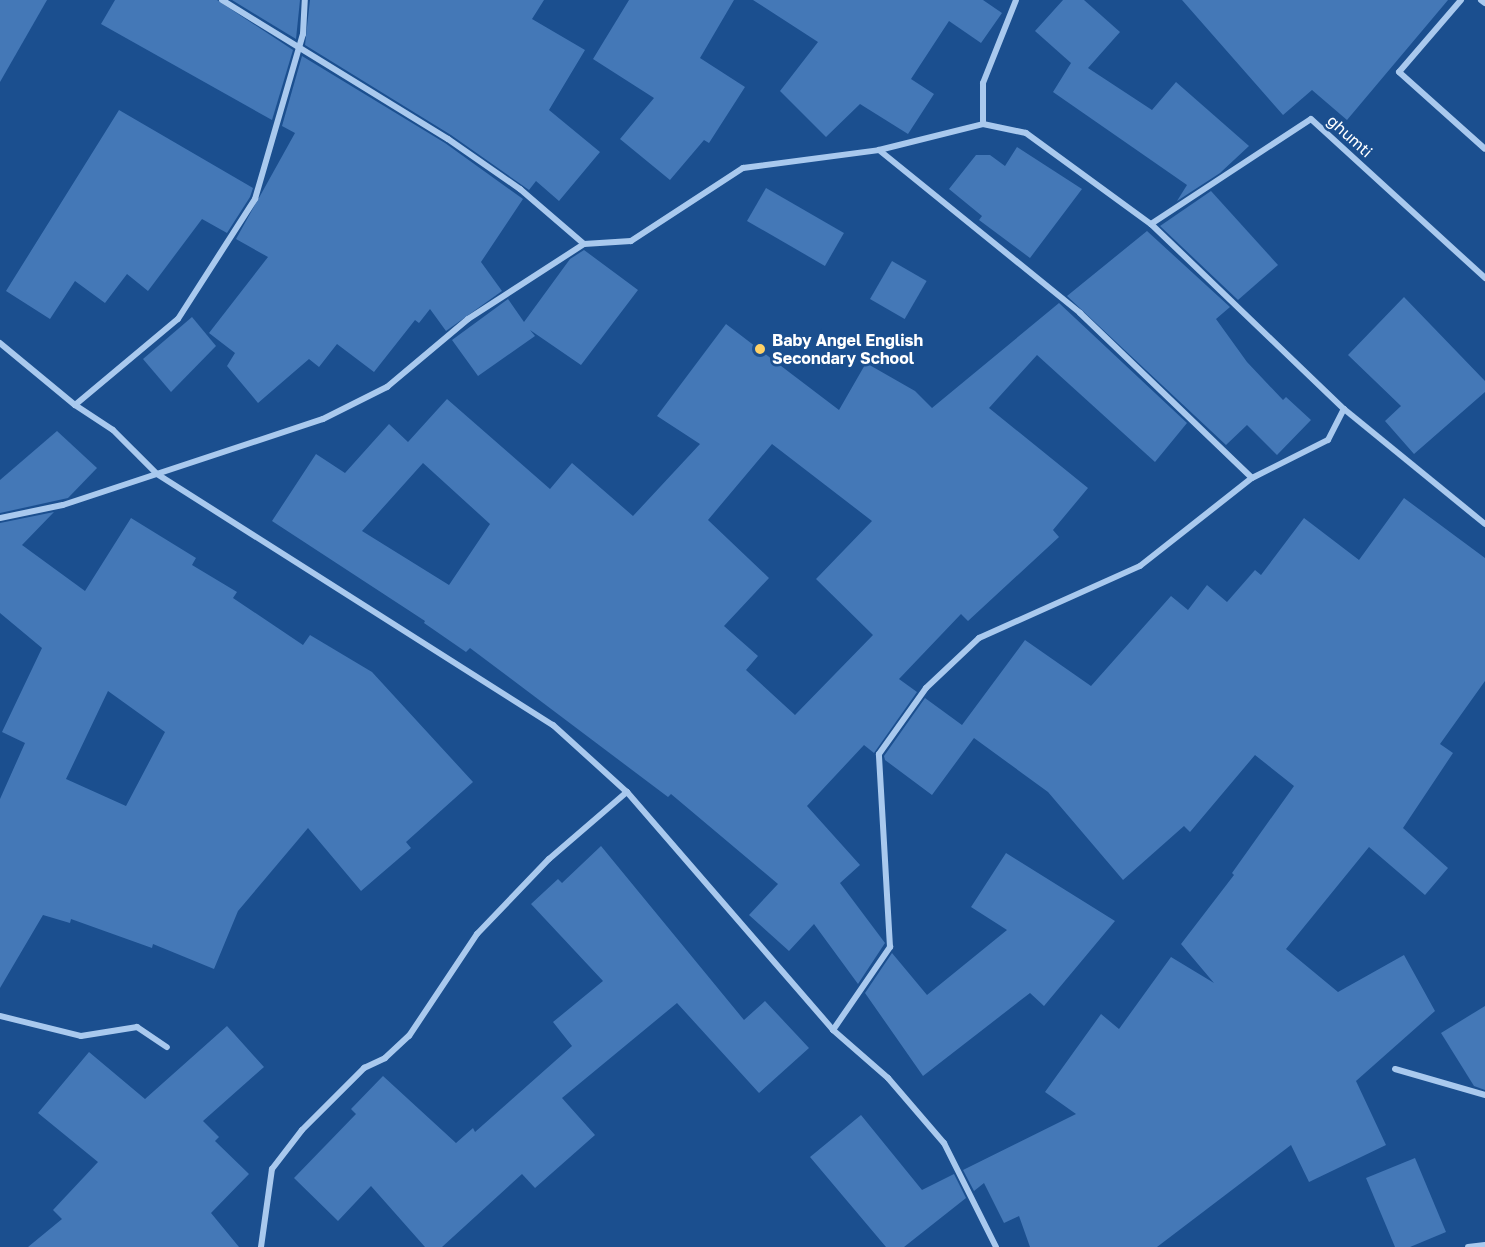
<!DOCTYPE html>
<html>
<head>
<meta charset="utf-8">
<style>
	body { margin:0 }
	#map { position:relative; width:1485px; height:1247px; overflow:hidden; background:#1b4f8f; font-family:"Golos Text",sans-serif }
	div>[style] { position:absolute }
	.building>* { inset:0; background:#4478b7; transform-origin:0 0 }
	.street>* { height:6px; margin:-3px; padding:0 3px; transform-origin:3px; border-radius:3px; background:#a9c9ee }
	.dots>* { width:16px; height:16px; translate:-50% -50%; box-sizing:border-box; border:3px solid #1b4f8f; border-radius:50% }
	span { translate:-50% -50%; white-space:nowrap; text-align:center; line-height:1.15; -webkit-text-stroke:5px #1b4f8f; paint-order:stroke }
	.street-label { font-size:16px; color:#fff }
	.poi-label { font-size:16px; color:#fff; font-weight:700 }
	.left { translate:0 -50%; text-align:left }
</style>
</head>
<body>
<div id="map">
	<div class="building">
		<div style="clip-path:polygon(0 0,47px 0,0 82px)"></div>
		<div style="clip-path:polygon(115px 0,217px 0,293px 50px,272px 120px,101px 24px)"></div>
		<div style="clip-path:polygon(232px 0,300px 0,296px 39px)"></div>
		<div style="clip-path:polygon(310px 0,544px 0,532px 19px,585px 50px,549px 110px,600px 152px,559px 201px,536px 181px,529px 190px,451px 135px,305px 45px)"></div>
		<div style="clip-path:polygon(629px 0,734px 0,700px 58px,745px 87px,709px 143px,704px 140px,670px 180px,620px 139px,654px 98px,593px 59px)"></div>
		<div style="clip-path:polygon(753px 0,983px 0,1002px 13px,981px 43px,949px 21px,911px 79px,934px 94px,908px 134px,860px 104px,826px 137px,780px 91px,818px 42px)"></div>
		<div style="clip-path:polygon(1063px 0,1084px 0,1120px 32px,1088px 68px,1152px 110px,1176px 82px,1249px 146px,1220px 173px,1177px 201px,1187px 185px,1053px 92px,1071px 63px,1035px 31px)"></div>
		<div style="clip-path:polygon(1182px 0,1448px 0,1347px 120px,1312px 90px,1283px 115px)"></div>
		<div style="clip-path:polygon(302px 56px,445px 143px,523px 199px,481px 262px,502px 291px,446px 331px,430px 309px,419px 323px,415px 320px,374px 372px,337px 344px,319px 367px,309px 359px,258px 403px,227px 366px,235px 353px,209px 333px,268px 257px,236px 239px,295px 133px,282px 126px)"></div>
		<div style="clip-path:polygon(119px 110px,253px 188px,250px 197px,227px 233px,202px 219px,148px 291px,127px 274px,105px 303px,75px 281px,50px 319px,6px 291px)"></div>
		<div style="clip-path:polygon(1017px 147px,1082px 189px,1030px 258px,979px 220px,982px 216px,949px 189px,976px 155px,990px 155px,1005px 166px)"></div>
		<div style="left:766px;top:188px;width:90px;height:38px;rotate:30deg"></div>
		<div style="clip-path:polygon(1211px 191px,1278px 265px,1238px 300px,1160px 226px)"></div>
		<div style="clip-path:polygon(1147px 231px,1230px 307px,1216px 319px,1247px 362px,1283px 400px,1286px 397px,1311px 420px,1277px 455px,1247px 425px,1226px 445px,1067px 296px)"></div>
		<div style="clip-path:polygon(584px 250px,638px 290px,581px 365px,530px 330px,535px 336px,478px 376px,452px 340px,508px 299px,524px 322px,570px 259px)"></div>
		<div style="left:892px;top:261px;width:40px;height:44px;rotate:30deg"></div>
		<div style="clip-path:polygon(1404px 297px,1485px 381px,1485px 392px,1414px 454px,1385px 421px,1401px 406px,1348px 355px)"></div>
		<div style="clip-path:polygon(evenodd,1059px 303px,1187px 423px,1155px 462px,1037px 355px,989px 408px,1088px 488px,1053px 530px,1059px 537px,968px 621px,961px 614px,899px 679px,917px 692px,874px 753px,864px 745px,807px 806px,860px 865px,840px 883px,885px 943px,858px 984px,814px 924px,789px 951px,749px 915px,778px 884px,671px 794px,668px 797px,470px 648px,466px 652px,424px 623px,425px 621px,272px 521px,316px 454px,345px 473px,389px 424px,408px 442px,447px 399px,550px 489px,572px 463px,633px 516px,700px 444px,657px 416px,726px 324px,839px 410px,866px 363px,915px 391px,932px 408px,1059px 303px,772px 444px,872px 521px,816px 579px,873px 635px,795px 715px,746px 670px,758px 656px,724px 626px,769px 578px,708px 520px,772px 444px,1059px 303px,423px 463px,490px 524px,449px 585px,362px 531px,423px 463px)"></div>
		<div style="clip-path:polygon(192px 317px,216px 346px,171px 392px,143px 359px)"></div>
		<div style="clip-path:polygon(57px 431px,97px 468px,68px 498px,0 513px,0 480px)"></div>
		<div style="clip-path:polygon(1404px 498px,1485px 558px,1485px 681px,1440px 744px,1453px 753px,1403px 828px,1448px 868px,1425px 895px,1369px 847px,1286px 949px,1338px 992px,1404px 955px,1435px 1011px,1356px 1081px,1386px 1145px,1309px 1182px,1291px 1145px,1157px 1247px,1030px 1247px,1019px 1216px,1004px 1223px,984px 1183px,974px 1191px,963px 1170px,1076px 1114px,1045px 1092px,1101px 1014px,1119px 1029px,1171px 957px,1214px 983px,1181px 944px,1234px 875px,1232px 873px,1294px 786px,1255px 755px,1190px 832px,1184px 826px,1123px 880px,1048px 792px,974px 738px,932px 795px,885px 760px,884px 756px,925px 698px,962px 725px,1025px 640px,1091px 686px,1171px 596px,1188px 610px,1207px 585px,1227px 602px,1255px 570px,1261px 575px,1304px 518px,1359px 560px)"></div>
		<div style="clip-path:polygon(evenodd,54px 512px,22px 545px,85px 591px,131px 518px,196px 558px,192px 565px,237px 592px,233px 598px,303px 645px,310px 635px,372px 672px,473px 782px,406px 842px,411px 848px,361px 891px,308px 828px,238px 911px,214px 969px,153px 944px,152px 948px,71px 919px,70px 923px,43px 915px,0 988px,0 799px,25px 743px,2px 732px,42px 648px,0 613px,0 523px,54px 512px,108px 691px,165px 732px,126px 806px,66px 779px,108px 691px)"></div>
		<div style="clip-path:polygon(601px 846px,744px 1020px,765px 1001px,809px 1048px,759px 1093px,677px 1003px,562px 1098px,595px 1135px,535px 1188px,522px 1174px,442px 1247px,425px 1247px,371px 1186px,338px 1221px,294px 1178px,356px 1114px,351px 1109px,383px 1076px,456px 1143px,473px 1128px,475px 1132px,572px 1046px,553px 1022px,603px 981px,531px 904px,558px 879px,562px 883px)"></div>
		<div style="clip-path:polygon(1006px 853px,1115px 921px,1044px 1006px,1030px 993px,923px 1076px,865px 993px,892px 953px,927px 995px,1007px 930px,971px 907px)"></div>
		<div style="clip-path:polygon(1485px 1006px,1485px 1090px,1474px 1086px,1441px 1033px)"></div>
		<div style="clip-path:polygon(227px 1026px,264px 1067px,203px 1121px,219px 1137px,215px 1141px,249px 1174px,211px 1213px,239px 1247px,28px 1247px,62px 1219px,53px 1210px,98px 1162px,38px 1113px,89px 1052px,145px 1099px)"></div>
		<div style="clip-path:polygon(861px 1115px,922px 1190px,954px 1174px,966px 1198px,904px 1247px,886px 1247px,810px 1157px)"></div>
		<div style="clip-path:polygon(1415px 1158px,1446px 1232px,1410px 1247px,1395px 1247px,1366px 1178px)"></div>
	</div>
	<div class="street">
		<div style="left:222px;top:0;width:265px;rotate:31.6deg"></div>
		<div style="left:448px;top:139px;width:88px;rotate:34.8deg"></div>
		<div style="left:520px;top:189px;width:84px;rotate:40.7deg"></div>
		<div style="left:1461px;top:0;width:95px;rotate:130.7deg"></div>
		<div style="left:1399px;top:72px;width:115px;rotate:41.8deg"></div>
		<div style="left:1481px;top:0;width:5px;rotate:37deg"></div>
		<div style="left:983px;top:124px;width:41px;rotate:-90deg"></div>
		<div style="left:983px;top:83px;width:89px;rotate:-68.3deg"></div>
		<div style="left:879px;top:150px;width:259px;rotate:39deg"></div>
		<div style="left:1080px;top:313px;width:238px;rotate:43.8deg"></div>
		<div style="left:1151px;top:224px;width:191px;rotate:-33.3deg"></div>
		<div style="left:1311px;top:119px;width:236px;rotate:42.4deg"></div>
		<div style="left:0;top:343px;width:97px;rotate:39.6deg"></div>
		<div style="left:75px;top:405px;width:45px;rotate:33.3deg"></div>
		<div style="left:113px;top:430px;width:62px;rotate:45deg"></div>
		<div style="left:157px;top:474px;width:469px;rotate:32.4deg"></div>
		<div style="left:553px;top:725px;width:100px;rotate:42.2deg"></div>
		<div style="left:627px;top:792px;width:315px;rotate:49.1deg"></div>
		<div style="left:833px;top:1030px;width:73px;rotate:41.1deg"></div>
		<div style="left:888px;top:1078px;width:86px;rotate:49.3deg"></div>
		<div style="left:944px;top:1143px;width:116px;rotate:63.4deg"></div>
		<div style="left:75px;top:405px;width:134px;rotate:-39.9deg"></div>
		<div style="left:178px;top:319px;width:143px;rotate:-57.3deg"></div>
		<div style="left:255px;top:199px;width:172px;rotate:-73.8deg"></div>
		<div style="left:303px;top:34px;width:34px;rotate:-87deg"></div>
		<div style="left:0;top:518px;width:64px;rotate:-11.7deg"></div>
		<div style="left:63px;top:505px;width:274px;rotate:-18.3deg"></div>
		<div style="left:323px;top:419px;width:72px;rotate:-26.6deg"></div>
		<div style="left:387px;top:387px;width:106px;rotate:-40deg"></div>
		<div style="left:468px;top:319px;width:138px;rotate:-32.9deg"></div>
		<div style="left:584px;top:244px;width:47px;rotate:-3.7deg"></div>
		<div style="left:631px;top:241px;width:134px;rotate:-33.1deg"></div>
		<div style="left:743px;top:168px;width:137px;rotate:-7.5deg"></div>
		<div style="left:879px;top:150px;width:107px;rotate:-14deg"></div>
		<div style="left:983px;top:124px;width:44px;rotate:11.8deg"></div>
		<div style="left:1026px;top:133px;width:155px;rotate:36.1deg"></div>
		<div style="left:1151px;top:224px;width:267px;rotate:43.8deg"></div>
		<div style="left:1344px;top:409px;width:182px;rotate:39.2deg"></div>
		<div style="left:0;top:1016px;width:83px;rotate:13.9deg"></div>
		<div style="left:81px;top:1036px;width:57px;rotate:-9.1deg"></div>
		<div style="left:137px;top:1027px;width:36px;rotate:34deg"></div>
		<div style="left:833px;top:1030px;width:101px;rotate:-55.5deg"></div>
		<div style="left:890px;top:947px;width:193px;rotate:-93.3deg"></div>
		<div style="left:879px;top:754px;width:81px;rotate:-54.5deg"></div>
		<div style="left:926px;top:688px;width:73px;rotate:-43.3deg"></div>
		<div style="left:979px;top:638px;width:176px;rotate:-24.1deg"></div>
		<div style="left:1140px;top:566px;width:142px;rotate:-38.2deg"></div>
		<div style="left:1252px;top:478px;width:85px;rotate:-26.6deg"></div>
		<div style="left:1328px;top:440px;width:35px;rotate:-63deg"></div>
		<div style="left:1395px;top:1069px;width:94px;rotate:16.1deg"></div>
		<div style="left:261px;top:1247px;width:79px;rotate:-82deg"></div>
		<div style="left:272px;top:1169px;width:49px;rotate:-52.4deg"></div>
		<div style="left:302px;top:1130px;width:88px;rotate:-45deg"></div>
		<div style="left:364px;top:1068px;width:23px;rotate:-25deg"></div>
		<div style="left:385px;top:1058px;width:33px;rotate:-43deg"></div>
		<div style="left:409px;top:1036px;width:123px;rotate:-56.3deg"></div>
		<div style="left:477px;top:934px;width:104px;rotate:-46.2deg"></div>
		<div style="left:549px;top:859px;width:103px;rotate:-40.7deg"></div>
		<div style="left:1468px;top:1247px;width:17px;rotate:-7deg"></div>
	</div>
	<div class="dots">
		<div style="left:760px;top:349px;background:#ffd166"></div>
	</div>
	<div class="street-label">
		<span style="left:1350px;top:136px;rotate:42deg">ghumti</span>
	</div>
	<div class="poi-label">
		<span class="left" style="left:772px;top:349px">Baby Angel English<br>Secondary School</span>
	</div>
</div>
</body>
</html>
